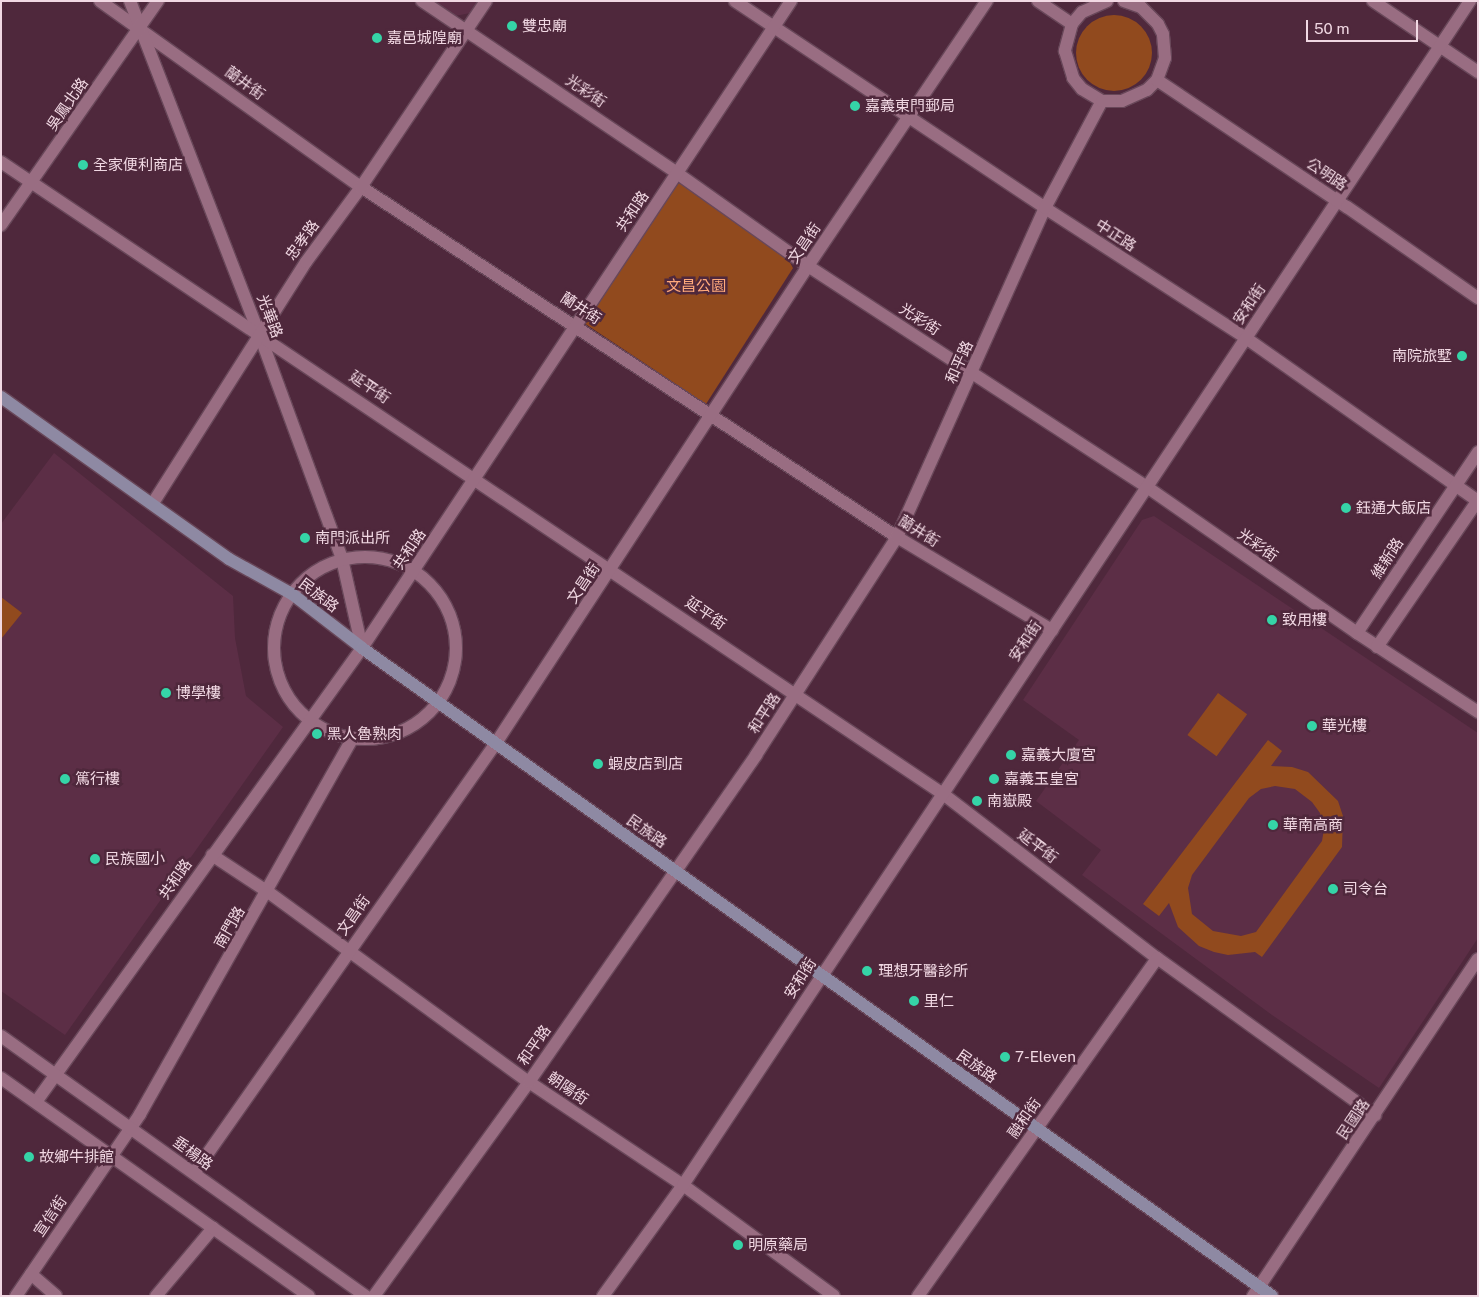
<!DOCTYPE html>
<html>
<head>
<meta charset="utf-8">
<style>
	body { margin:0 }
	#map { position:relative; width:1479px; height:1297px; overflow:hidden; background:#4f283c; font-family:"Public Sans","Noto Sans TC",sans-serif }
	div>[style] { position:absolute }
	.built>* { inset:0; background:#5c2e46 }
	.green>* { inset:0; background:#914a1e; transform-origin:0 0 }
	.round { border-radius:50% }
	.roads { filter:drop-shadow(1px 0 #684759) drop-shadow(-1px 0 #684759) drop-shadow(0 1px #684759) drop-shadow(0 -1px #684759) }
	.minor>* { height:12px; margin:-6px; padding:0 6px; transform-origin:6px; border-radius:6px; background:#996d82 }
	.minor>.ring { margin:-6px; padding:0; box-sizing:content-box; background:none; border:12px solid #996d82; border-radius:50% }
	.tertiary>* { height:12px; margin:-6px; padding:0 6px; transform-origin:6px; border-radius:6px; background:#996d82 }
	.secondary>* { height:12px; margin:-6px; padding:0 6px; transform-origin:6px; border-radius:6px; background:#8e89a3 }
	.dots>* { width:14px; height:14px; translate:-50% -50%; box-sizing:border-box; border:2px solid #4f283c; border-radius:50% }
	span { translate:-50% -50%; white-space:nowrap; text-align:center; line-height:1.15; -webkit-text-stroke:5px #4f283c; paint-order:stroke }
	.poi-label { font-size:15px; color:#f1d8e3 }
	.left { translate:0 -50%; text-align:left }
	.right { translate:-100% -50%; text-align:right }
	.street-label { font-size:15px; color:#f1d8e3 }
	.park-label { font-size:15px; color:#ffa97b }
	.frame { position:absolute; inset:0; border:2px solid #f1d8e3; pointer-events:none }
	.scale { position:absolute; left:1306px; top:20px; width:112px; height:22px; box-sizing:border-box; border:2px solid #f1d8e3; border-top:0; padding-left:6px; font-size:15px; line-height:18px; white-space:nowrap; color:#f1d8e3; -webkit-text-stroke:4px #4f283c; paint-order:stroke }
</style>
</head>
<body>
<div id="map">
	<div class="built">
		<div style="clip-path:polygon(433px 1px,482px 1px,475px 12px,455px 16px)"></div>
		<div style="clip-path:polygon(54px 453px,233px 596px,235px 638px,246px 696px,283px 727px,65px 1035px,1px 991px,1px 524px)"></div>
		<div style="clip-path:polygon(1154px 516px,1478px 733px,1478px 938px,1379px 1088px,1272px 1015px,1082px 875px,1101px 850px,1036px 801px,1079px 740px,1023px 700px,1142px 520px)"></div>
	</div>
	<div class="green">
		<div class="round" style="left:1076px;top:15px;width:76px;height:76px"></div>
		<div style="clip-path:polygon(683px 183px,788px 259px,793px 268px,706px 404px,584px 323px,677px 184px)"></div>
		<div style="clip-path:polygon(1px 597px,22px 613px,1px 639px)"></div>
		<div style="left:1218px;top:693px;width:36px;height:52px;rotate:36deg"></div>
		<div style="clip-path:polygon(evenodd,1268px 740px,1282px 751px,1271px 766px,1292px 767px,1308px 772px,1338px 801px,1343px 816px,1342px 847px,1262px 957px,1255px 952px,1228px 955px,1214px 952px,1199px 946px,1178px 927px,1169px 903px,1159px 916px,1143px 904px,1268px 740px,1275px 786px,1295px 789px,1312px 802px,1320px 813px,1324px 829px,1322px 841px,1256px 932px,1241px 936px,1213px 931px,1192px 914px,1188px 888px,1192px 875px,1249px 798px,1261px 789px,1275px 786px)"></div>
	</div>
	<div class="roads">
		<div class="minor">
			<div style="left:100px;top:1px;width:320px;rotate:35.5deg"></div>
			<div style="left:361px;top:187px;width:640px;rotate:33.14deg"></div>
			<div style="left:897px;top:537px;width:181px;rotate:31deg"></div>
			<div style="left:130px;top:1px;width:356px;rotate:68.8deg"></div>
			<div style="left:259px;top:333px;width:241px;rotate:69.8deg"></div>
			<div style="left:342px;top:559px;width:91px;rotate:77.3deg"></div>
			<div style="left:422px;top:1px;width:308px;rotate:34deg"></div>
			<div style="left:677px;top:173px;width:161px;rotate:35.4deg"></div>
			<div style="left:808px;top:266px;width:405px;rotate:33.1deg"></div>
			<div style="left:1147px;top:487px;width:256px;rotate:34.8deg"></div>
			<div style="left:1357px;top:633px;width:145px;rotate:33.1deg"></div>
			<div style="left:735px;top:1px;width:373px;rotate:33.7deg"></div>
			<div style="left:1045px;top:208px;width:239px;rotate:32.9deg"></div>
			<div style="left:1246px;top:338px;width:284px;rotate:35.1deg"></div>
			<div style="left:1373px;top:1px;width:127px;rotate:34.1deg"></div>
			<div style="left:1px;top:162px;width:1134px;rotate:33.86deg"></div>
			<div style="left:943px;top:794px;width:270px;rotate:37.5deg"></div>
			<div style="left:1157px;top:958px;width:269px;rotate:35.8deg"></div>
			<div style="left:153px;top:503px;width:285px;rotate:-57.6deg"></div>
			<div style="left:306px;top:262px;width:93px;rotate:-53.7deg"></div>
			<div style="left:361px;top:187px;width:224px;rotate:-56.1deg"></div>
			<div class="ring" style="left:274px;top:557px;width:170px;height:170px"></div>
			<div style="left:212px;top:855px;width:67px;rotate:33.5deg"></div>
			<div style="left:268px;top:892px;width:323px;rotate:36.1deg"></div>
			<div style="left:529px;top:1082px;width:185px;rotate:33.8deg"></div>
			<div style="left:683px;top:1185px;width:187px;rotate:36.3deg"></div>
			<div style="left:36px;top:1102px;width:559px;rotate:-54.32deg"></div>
			<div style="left:362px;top:648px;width:776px;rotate:-56.45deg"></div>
			<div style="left:194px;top:1173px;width:525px;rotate:-54.92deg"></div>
			<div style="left:496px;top:743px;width:570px;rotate:-56.81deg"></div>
			<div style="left:808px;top:266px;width:320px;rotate:-56deg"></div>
			<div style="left:31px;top:1274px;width:33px;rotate:41deg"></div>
			<div style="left:16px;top:1296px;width:220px;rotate:-55.7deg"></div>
			<div style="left:140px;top:1114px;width:431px;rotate:-60.5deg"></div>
			<div style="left:156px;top:1296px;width:89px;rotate:-50deg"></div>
			<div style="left:374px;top:1296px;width:264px;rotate:-54.1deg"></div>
			<div style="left:529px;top:1082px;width:398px;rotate:-55.2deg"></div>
			<div style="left:756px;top:755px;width:260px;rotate:-57.1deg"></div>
			<div style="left:897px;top:537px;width:361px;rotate:-65.8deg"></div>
			<div style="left:1045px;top:208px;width:121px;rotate:-62deg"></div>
			<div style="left:603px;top:1296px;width:137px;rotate:-54.2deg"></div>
			<div style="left:683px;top:1185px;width:1422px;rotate:-56.39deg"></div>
			<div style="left:918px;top:1296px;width:414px;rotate:-54.7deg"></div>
			<div style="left:1253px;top:1296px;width:405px;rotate:-56.3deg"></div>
		</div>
		<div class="tertiary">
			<div style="left:1038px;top:1px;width:41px;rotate:34.1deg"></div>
			<div style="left:1107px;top:1px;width:27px;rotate:156deg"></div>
			<div style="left:1082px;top:12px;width:16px;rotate:130deg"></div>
			<div style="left:1072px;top:24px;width:28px;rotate:105deg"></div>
			<div style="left:1065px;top:51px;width:28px;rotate:73deg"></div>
			<div style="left:1073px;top:78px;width:14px;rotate:51deg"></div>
			<div style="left:1082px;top:89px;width:23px;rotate:31deg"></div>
			<div style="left:1102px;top:101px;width:20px"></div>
			<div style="left:1122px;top:101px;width:27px;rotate:-24deg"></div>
			<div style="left:1147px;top:90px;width:14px;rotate:-45deg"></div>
			<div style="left:1157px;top:80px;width:23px;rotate:-70deg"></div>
			<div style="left:1165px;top:58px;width:24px;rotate:-95deg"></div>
			<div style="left:1163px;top:34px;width:11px;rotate:-117deg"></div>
			<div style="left:1158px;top:24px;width:24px;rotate:-135deg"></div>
			<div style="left:1141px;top:7px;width:18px;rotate:-161deg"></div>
			<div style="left:1157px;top:80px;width:229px;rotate:33.8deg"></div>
			<div style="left:1347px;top:207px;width:160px;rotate:34.8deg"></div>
			<div style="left:1px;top:225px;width:274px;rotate:-55deg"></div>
			<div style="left:1357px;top:633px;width:218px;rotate:-56.2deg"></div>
			<div style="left:1377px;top:647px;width:178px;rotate:-55.5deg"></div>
			<div style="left:1px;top:1036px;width:448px;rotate:35.5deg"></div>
			<div style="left:1px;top:1078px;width:377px;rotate:35.3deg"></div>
		</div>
		<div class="secondary">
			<div style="left:1px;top:397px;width:280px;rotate:35.4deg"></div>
			<div style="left:229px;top:559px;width:72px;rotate:29.1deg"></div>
			<div style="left:292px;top:594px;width:88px;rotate:37.6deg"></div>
			<div style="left:362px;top:648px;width:1117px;rotate:35.45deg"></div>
		</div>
	</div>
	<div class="dots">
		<div style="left:512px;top:26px;background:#35d4a7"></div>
		<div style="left:377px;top:38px;background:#35d4a7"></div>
		<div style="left:855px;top:106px;background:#35d4a7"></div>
		<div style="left:83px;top:165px;background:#35d4a7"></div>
		<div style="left:1462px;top:356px;background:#35d4a7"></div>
		<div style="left:1346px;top:508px;background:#35d4a7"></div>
		<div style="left:305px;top:538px;background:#35d4a7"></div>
		<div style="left:1272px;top:620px;background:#35d4a7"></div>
		<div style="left:166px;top:693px;background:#35d4a7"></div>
		<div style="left:1312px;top:726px;background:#35d4a7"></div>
		<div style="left:317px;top:734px;background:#35d4a7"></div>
		<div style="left:1011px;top:755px;background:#35d4a7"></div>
		<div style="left:598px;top:764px;background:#35d4a7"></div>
		<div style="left:65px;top:779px;background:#35d4a7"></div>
		<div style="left:994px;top:779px;background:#35d4a7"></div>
		<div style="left:977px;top:801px;background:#35d4a7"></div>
		<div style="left:1273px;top:825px;background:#35d4a7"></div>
		<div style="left:95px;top:859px;background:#35d4a7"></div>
		<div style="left:1333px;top:889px;background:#35d4a7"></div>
		<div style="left:867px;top:971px;background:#35d4a7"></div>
		<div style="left:914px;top:1001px;background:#35d4a7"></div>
		<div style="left:1005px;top:1057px;background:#35d4a7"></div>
		<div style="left:29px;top:1157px;background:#35d4a7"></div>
		<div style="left:738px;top:1245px;background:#35d4a7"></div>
	</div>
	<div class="poi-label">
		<span class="left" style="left:522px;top:26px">雙忠廟</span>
		<span class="left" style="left:387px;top:38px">嘉邑城隍廟</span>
		<span class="left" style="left:865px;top:106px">嘉義東門郵局</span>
		<span class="left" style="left:93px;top:165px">全家便利商店</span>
		<span class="right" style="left:1452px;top:356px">南院旅墅</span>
		<span class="left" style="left:1356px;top:508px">鈺通大飯店</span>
		<span class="left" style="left:315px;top:538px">南門派出所</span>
		<span class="left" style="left:1282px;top:620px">致用樓</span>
		<span class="left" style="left:176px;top:693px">博學樓</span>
		<span class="left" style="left:1322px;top:726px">華光樓</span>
		<span class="left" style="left:327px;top:734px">黑人魯熟肉</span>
		<span class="left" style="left:1021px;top:755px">嘉義大廈宮</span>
		<span class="left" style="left:608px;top:764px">蝦皮店到店</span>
		<span class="left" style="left:75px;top:779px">篤行樓</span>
		<span class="left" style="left:1004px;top:779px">嘉義玉皇宮</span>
		<span class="left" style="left:987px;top:801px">南嶽殿</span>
		<span class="left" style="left:1283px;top:825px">華南高商</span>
		<span class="left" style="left:105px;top:859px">民族國小</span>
		<span class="left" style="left:1343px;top:889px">司令台</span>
		<span class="left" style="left:878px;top:971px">理想牙醫診所</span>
		<span class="left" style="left:924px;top:1001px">里仁</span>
		<span class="left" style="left:1015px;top:1057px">7-Eleven</span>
		<span class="left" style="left:39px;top:1157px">故鄉牛排館</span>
		<span class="left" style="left:748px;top:1245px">明原藥局</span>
	</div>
	<div class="street-label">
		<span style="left:245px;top:83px;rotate:36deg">蘭井街</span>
		<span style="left:586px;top:91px;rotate:34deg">光彩街</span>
		<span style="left:67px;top:104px;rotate:-55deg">吳鳳北路</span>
		<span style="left:1327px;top:174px;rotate:34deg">公明路</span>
		<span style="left:632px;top:211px;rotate:-56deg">共和路</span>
		<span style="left:1116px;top:235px;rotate:33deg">中正路</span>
		<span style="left:302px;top:240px;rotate:-54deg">忠孝路</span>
		<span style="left:804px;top:243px;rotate:-56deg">文昌街</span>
		<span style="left:1249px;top:304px;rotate:-56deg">安和街</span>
		<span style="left:581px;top:308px;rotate:33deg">蘭井街</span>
		<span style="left:270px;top:316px;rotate:69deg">光華路</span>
		<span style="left:920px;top:319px;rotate:33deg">光彩街</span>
		<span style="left:959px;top:362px;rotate:-66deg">和平路</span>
		<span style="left:370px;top:387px;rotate:34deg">延平街</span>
		<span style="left:919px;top:531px;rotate:32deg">蘭井街</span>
		<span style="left:1258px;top:545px;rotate:35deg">光彩街</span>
		<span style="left:409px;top:549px;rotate:-56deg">共和路</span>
		<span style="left:1387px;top:558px;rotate:-57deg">維新路</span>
		<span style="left:583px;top:583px;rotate:-56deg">文昌街</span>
		<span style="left:319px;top:595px;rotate:37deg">民族路</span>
		<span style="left:706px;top:613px;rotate:34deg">延平街</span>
		<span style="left:1025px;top:641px;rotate:-56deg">安和街</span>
		<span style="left:764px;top:713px;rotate:-57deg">和平路</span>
		<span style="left:647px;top:831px;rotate:35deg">民族路</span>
		<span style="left:1038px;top:846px;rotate:37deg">延平街</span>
		<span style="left:175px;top:879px;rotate:-55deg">共和路</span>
		<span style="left:353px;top:915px;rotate:-55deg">文昌街</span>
		<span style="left:229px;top:927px;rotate:-60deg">南門路</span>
		<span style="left:800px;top:978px;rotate:-57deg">安和街</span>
		<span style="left:534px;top:1045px;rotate:-55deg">和平路</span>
		<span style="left:977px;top:1066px;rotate:35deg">民族路</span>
		<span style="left:568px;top:1088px;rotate:34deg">朝陽街</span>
		<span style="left:1024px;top:1118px;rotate:-55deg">融和街</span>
		<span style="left:1353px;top:1119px;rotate:-56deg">民國路</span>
		<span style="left:193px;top:1153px;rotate:36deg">垂楊路</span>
		<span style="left:50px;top:1216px;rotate:-56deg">宣信街</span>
	</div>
	<div class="park-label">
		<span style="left:696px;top:286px">文昌公園</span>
	</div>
	<div class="frame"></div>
	<div class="scale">50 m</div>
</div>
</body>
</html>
